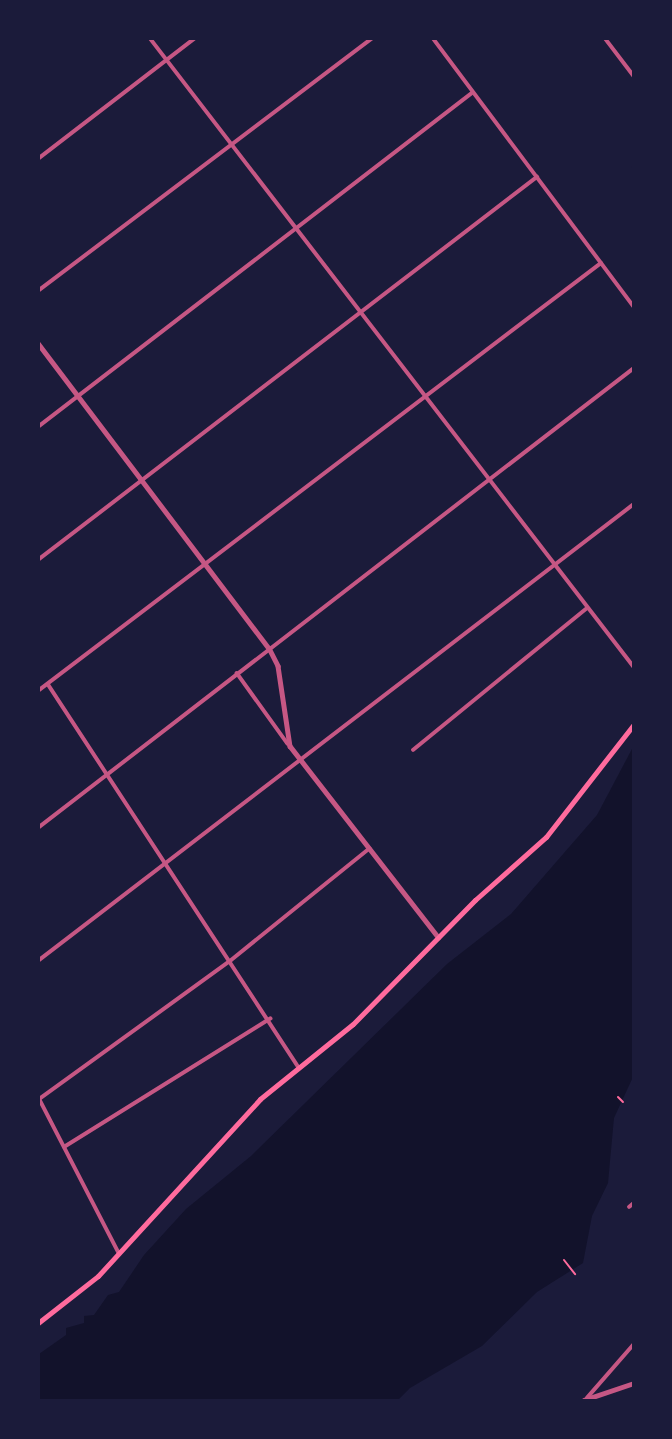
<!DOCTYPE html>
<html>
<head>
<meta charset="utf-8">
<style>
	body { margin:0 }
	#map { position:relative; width:672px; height:1439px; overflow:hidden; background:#1b1b3a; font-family:Raleway,sans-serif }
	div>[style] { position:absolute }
	.water>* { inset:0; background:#12122b }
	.path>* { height:2px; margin:-1px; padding:0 1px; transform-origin:1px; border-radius:1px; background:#ff6b9d }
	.minor>* { height:3.5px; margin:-1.75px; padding:0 1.75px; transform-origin:1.75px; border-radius:1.75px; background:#c65784 }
	.tertiary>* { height:4.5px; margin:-2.25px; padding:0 2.25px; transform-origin:2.25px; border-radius:2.25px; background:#c65784 }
	.primary>* { height:5px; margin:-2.5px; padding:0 2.5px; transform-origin:2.5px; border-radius:2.5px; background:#ff6b9d }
	.rail>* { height:2px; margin:-1px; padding:0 1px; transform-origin:1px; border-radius:1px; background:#a44b75 }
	span { translate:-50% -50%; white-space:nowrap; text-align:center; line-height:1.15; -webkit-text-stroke:7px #1b1b3a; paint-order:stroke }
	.frame { position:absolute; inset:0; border:40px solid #1b1b3a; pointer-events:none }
</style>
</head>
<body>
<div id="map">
	<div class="water">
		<div style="clip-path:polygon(633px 747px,633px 1077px,614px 1118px,608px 1183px,592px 1216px,583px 1263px,537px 1292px,482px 1346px,410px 1388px,398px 1400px,39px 1400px,39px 1354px,66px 1335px,66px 1328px,84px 1323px,84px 1316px,94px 1315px,108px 1295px,119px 1292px,144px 1255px,186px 1209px,251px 1156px,447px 964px,511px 914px,597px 815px)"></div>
	</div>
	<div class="path">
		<div style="left:618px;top:1097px;width:7px;rotate:45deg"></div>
		<div style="left:564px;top:1260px;width:18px;rotate:52deg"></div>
	</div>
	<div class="minor">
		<div style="left:150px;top:38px;width:794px;rotate:52.42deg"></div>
		<div style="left:433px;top:38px;width:336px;rotate:53.2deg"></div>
		<div style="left:605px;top:38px;width:48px;rotate:52.7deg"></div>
		<div style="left:38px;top:159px;width:198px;rotate:-37.6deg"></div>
		<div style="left:38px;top:291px;width:419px;rotate:-37.1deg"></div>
		<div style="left:38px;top:427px;width:548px;rotate:-37.58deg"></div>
		<div style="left:38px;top:560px;width:629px;rotate:-37.51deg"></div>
		<div style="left:237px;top:673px;width:87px;rotate:54.3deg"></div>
		<div style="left:48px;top:684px;width:458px;rotate:56.8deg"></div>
		<div style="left:38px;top:691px;width:707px;rotate:-37.24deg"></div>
		<div style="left:413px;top:750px;width:223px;rotate:-39.2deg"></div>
		<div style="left:38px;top:828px;width:753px;rotate:-37.66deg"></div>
		<div style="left:38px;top:961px;width:751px;rotate:-37.48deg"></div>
		<div style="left:38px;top:1096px;width:177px;rotate:62.7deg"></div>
		<div style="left:38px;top:1100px;width:237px;rotate:-35.9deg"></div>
		<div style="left:230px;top:961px;width:179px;rotate:-38.9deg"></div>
		<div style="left:64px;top:1147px;width:243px;rotate:-31.9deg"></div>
		<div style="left:629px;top:1207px;width:6px;rotate:-39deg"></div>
		<div style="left:587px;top:1398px;width:72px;rotate:-49deg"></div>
	</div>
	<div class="tertiary">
		<div style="left:38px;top:343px;width:383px;rotate:52.9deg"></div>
		<div style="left:269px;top:648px;width:20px;rotate:63deg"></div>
		<div style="left:278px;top:666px;width:81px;rotate:81.5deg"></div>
		<div style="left:290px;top:746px;width:242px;rotate:52.2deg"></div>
		<div style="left:584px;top:1400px;width:53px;rotate:-18.8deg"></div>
	</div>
	<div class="primary">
		<div style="left:38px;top:1323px;width:76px;rotate:-38.1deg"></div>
		<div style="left:98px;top:1276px;width:240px;rotate:-47.5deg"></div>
		<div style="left:260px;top:1099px;width:119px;rotate:-38.9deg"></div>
		<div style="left:353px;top:1024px;width:174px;rotate:-45.5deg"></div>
		<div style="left:475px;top:900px;width:95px;rotate:-41.6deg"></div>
		<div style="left:546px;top:837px;width:143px;rotate:-52.1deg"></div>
	</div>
	<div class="rail">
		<div style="left:633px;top:167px;width:1px;rotate:45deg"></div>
	</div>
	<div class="frame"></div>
</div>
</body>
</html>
